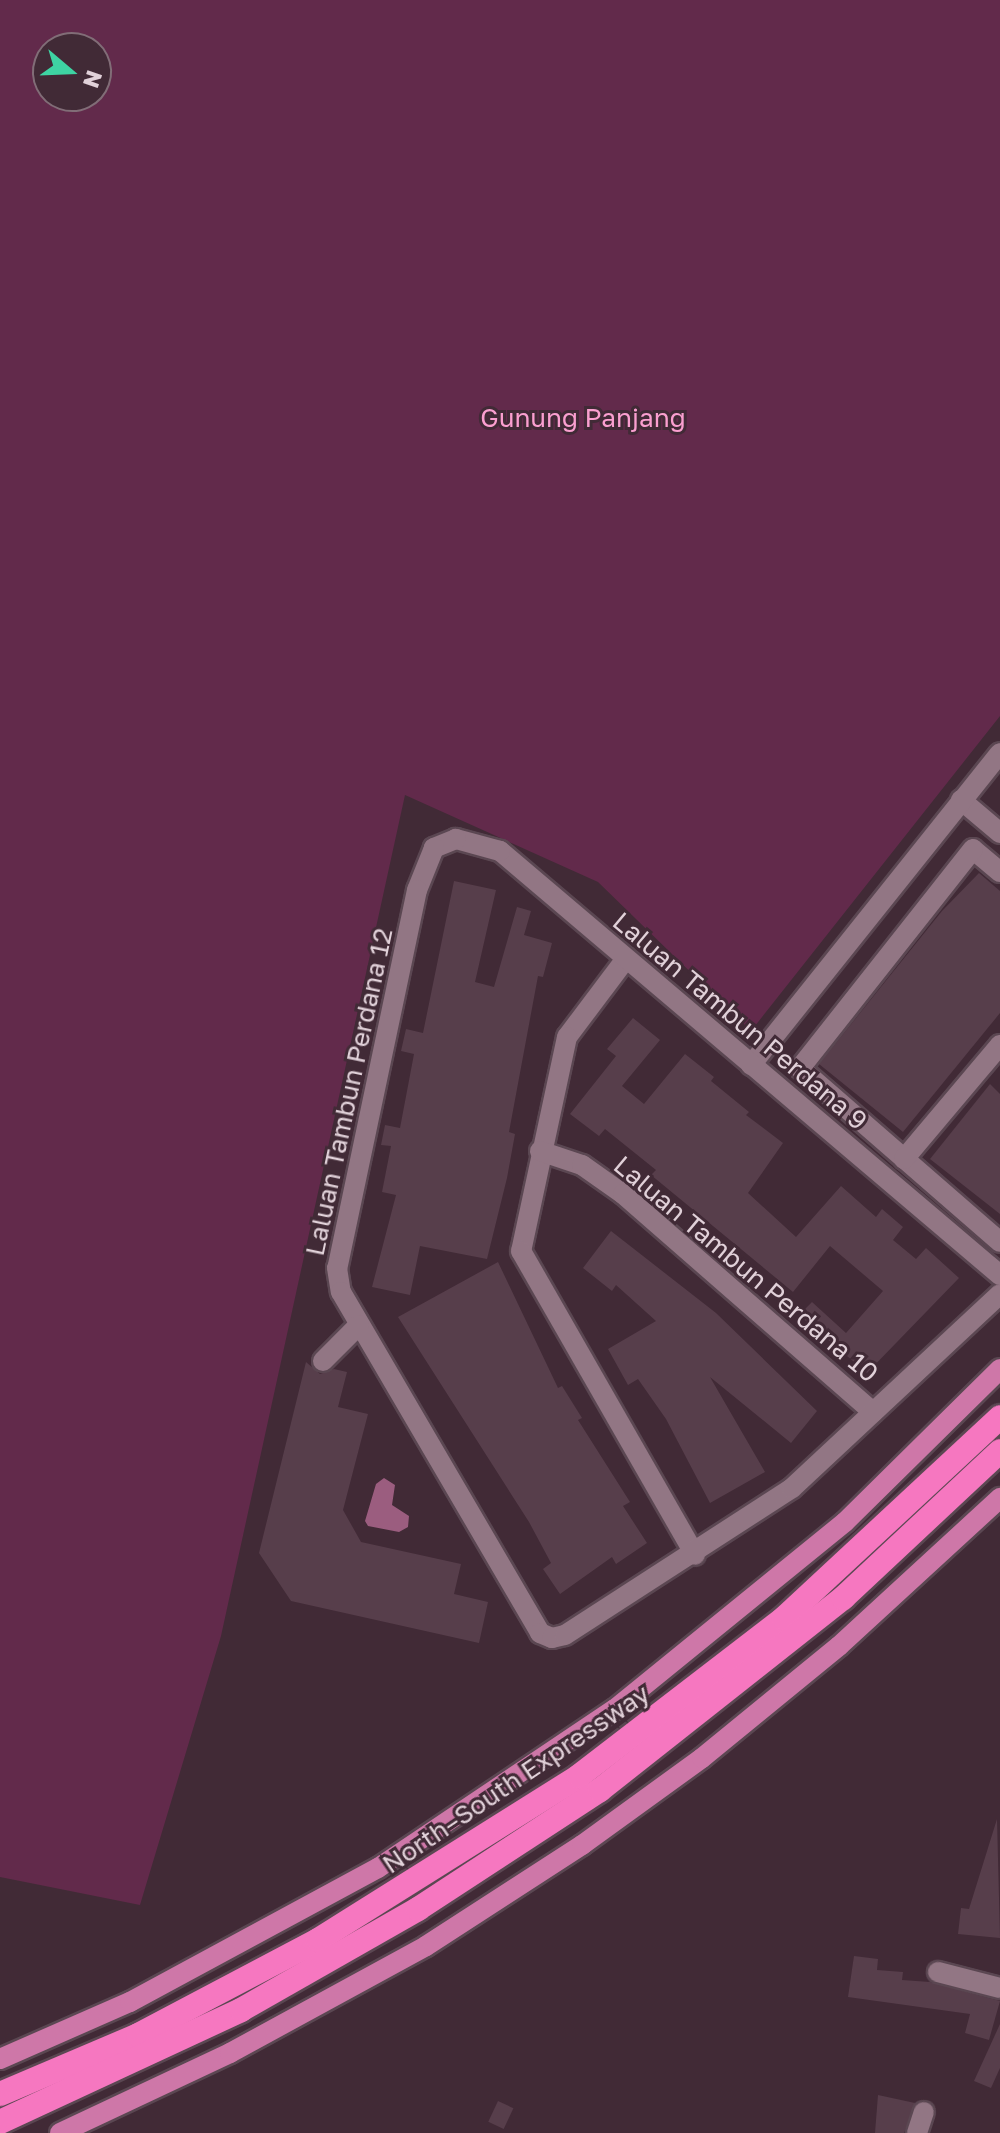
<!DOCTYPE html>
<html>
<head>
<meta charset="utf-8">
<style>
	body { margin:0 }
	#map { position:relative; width:1000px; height:2133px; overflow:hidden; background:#412a36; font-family:"Golos Text",sans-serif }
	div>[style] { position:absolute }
	.green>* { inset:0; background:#622a4b }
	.water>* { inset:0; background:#9b5d7f }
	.building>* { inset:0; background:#573e4b; transform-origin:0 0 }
	.roads { filter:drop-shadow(2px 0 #5b4752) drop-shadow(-2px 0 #5b4752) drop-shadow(0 2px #5b4752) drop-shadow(0 -2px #5b4752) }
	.minor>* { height:20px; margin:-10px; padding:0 10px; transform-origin:10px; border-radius:10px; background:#927684 }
	.major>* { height:20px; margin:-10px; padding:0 10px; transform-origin:10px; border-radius:10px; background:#ce77a8 }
	.highway>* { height:24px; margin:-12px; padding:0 12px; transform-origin:12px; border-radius:12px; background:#f677c0 }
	span { translate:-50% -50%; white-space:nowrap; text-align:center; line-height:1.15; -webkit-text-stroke:6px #412a36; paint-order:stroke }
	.park-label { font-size:26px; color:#fa9fd0 }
	.street-label { font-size:26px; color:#e1d1d9 }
	.north { position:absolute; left:32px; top:32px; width:80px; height:80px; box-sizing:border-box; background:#412a36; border:2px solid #816d77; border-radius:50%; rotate:109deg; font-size:22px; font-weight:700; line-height:32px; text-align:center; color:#e1d1d9 }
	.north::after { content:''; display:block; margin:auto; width:28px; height:36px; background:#3ed4a3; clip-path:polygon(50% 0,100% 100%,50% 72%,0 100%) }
</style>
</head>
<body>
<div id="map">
	<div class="green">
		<div style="clip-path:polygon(evenodd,0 0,1000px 0,1000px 716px,751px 1031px,598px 882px,405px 795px,221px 1636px,140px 1905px,0 1877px,0 0,48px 48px,96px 48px,96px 96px,48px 96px,48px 48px)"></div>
	</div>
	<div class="water">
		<div style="clip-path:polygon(384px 1478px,395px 1485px,392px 1505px,409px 1516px,408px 1527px,399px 1532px,368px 1526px,365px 1521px,376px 1484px)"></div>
	</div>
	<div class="building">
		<div style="clip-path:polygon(979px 873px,1000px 891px,1000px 1013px,903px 1132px,819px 1064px,942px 911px)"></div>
		<div style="clip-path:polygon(454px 881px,496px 890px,475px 982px,494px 987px,517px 907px,531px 911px,524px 935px,552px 943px,543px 977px,538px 976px,509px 1132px,515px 1134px,507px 1178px,487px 1259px,420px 1246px,410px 1295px,372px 1287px,396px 1195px,382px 1192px,391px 1146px,381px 1145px,385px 1125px,400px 1128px,414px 1054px,401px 1051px,406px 1029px,423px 1033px)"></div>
		<div style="clip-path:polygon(633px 1018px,660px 1040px,622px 1086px,644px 1104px,685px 1054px,714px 1077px,711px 1081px,749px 1112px,746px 1115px,783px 1143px,748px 1193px,796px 1237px,841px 1186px,876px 1217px,882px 1209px,903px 1227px,893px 1240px,916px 1259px,926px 1248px,959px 1278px,867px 1373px,799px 1315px,812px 1302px,846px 1333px,883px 1291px,830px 1246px,793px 1292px,651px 1175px,656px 1170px,605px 1129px,599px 1136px,570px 1114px,616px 1056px,607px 1049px)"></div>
		<div style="clip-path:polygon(990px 1084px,1000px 1094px,1000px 1214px,930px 1159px)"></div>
		<div style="clip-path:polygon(611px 1231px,716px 1313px,817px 1411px,791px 1443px,710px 1377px,765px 1472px,710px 1503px,666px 1419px,638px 1379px,628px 1385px,608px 1349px,656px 1321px,616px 1285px,612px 1291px,583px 1268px)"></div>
		<div style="clip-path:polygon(498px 1262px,558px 1388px,562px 1386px,582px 1418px,578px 1420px,630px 1502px,623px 1506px,647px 1543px,616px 1564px,612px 1557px,560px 1594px,543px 1569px,551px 1563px,529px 1522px,398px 1317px)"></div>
		<div style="clip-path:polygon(306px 1362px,320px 1374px,334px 1369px,347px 1372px,338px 1407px,368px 1414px,343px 1510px,361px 1542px,461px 1564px,454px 1594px,488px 1602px,479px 1643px,291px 1601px,259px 1553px)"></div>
		<div style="clip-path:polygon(997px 1819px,1000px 1938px,958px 1934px,961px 1908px,969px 1909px)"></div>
		<div style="clip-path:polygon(854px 1956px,878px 1959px,877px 1970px,903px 1972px,902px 1980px,930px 1982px,1000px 2001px,989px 2040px,965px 2033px,970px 2014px,848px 1997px)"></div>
		<div style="clip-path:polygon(1000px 2024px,1000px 2068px,991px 2088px,974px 2081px)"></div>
		<div style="clip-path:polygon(878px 2095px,915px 2103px,904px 2133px,875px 2133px)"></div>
		<div style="left:498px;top:2101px;width:17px;height:23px;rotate:25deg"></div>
	</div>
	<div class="roads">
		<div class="minor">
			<div style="left:961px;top:800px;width:51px;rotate:40.2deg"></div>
			<div style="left:1000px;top:872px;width:35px;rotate:-140deg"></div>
			<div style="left:973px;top:849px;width:279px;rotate:128.3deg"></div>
			<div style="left:800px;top:1068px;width:265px;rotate:41deg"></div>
			<div style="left:625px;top:960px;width:96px;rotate:127deg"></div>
			<div style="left:567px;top:1037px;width:219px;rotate:102.1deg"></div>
			<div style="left:521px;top:1251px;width:350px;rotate:60.2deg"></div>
			<div style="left:751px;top:1065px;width:399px;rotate:-51.4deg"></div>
			<div style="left:540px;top:1151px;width:44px;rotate:18.4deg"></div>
			<div style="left:582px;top:1165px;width:50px;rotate:35.3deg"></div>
			<div style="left:623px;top:1194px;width:332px;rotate:41.1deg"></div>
			<div style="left:904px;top:1159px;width:149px;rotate:-49.9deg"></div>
			<div style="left:1000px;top:1275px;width:656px;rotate:-139.7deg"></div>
			<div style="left:500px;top:851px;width:46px;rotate:-164.7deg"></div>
			<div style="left:456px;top:839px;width:24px;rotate:158deg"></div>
			<div style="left:434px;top:848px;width:45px;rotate:112deg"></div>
			<div style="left:417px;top:890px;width:386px;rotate:101.9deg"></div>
			<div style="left:337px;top:1268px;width:24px;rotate:81deg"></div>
			<div style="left:341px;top:1292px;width:395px;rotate:59.7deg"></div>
			<div style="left:540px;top:1633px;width:13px;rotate:23deg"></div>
			<div style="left:552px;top:1638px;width:13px;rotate:-13deg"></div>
			<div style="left:565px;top:1635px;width:270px;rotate:-32.9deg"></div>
			<div style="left:792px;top:1488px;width:284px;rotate:-43deg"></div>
			<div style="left:323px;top:1361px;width:51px;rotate:-45deg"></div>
			<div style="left:938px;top:1972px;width:64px;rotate:14.5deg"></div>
			<div style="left:917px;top:2133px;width:22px;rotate:-72deg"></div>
		</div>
		<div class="major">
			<div style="left:0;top:2059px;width:142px;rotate:-23.7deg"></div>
			<div style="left:130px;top:2002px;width:282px;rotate:-28.4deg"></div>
			<div style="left:378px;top:1868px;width:285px;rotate:-33.9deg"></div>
			<div style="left:615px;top:1709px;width:296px;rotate:-39.1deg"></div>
			<div style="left:845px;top:1522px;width:218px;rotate:-44.6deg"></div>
			<div style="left:60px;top:2133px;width:188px;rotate:-25.2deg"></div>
			<div style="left:230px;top:2053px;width:223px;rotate:-28.6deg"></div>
			<div style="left:426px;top:1946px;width:186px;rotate:-32.9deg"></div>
			<div style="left:582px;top:1845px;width:148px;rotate:-35.9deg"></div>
			<div style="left:702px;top:1758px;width:177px;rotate:-39.3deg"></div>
			<div style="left:839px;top:1646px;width:219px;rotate:-42.6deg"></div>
		</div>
		<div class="highway">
			<div style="left:0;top:2094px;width:150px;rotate:-23.1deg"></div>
			<div style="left:138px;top:2035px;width:204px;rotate:-27.8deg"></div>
			<div style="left:318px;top:1940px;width:308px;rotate:-32.1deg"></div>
			<div style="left:579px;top:1776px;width:259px;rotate:-37.6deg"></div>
			<div style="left:784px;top:1618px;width:295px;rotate:-42.9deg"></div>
			<div style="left:0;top:2122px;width:266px;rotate:-24.9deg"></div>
			<div style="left:241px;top:2010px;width:204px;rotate:-29.7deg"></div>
			<div style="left:418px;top:1909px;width:217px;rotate:-33.2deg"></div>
			<div style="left:600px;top:1790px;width:310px;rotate:-38.3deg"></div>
			<div style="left:843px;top:1598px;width:215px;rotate:-43.1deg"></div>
		</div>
	</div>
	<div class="park-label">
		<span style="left:583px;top:418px">Gunung Panjang</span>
	</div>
	<div class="street-label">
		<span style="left:740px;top:1021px;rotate:40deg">Laluan Tambun Perdana 9</span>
		<span style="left:349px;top:1092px;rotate:-78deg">Laluan Tambun Perdana 12</span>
		<span style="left:746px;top:1269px;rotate:40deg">Laluan Tambun Perdana 10</span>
		<span style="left:516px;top:1779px;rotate:-34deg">North–South Expressway</span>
	</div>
	<div class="north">N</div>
</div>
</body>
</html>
